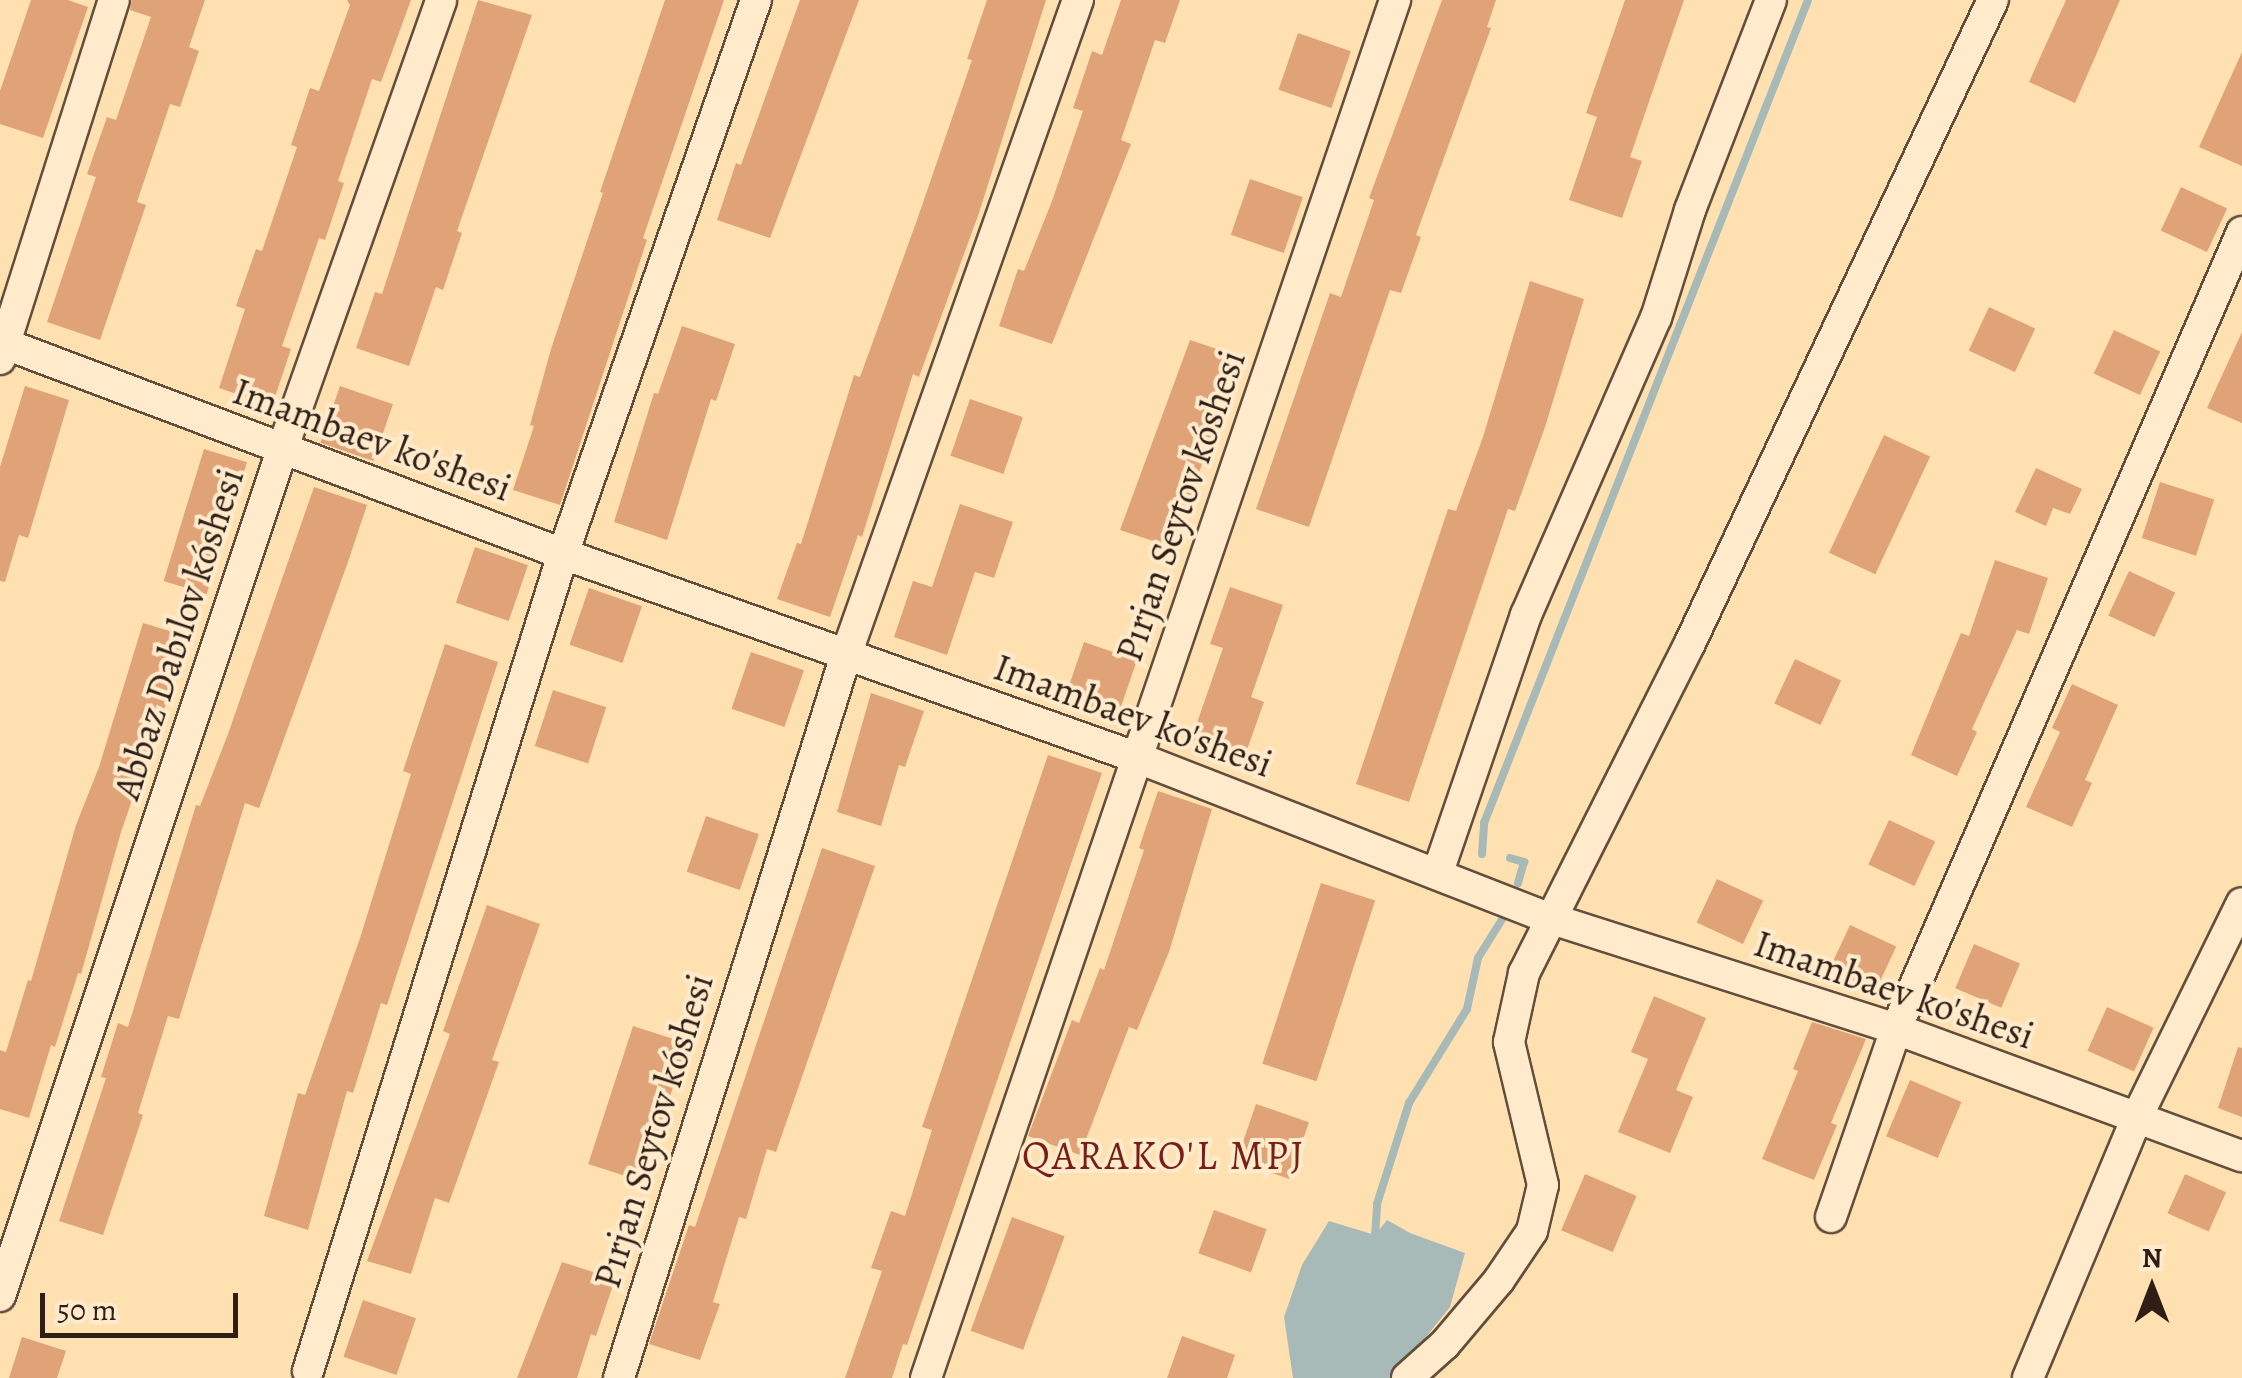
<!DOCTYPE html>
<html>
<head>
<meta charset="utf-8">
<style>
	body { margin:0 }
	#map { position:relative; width:2242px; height:1378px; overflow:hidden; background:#ffe0b1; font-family:Alegreya,serif }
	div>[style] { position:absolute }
	.water>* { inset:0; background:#a7bab8 }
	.stream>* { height:8px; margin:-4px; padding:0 4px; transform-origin:4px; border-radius:4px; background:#a7bab8 }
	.building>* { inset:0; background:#e0a277; transform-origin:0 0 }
	.roads { filter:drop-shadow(2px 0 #634e3c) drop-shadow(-2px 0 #634e3c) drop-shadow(0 2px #634e3c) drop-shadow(0 -2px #634e3c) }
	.minor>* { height:30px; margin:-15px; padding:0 15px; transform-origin:15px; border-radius:15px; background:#ffebcc }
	span { translate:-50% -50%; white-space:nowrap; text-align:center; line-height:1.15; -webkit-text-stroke:8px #ffebcc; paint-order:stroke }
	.street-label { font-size:38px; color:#2f1e15 }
	.neighbourhood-label { font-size:40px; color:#7a1f14; letter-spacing:2.5px }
	.north { position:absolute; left:2102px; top:1238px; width:100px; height:100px; -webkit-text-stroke:8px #ffebcc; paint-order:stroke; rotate:0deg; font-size:28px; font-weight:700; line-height:40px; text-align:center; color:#2f1e15 }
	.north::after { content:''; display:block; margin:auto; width:35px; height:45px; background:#2f1e15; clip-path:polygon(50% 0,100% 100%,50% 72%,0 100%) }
	.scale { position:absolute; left:40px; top:1293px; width:198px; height:45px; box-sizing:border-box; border:5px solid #2f1e15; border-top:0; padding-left:12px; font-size:30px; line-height:35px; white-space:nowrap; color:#2f1e15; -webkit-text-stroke:8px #ffebcc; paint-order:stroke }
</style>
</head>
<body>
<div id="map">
	<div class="water">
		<div style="clip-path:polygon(1387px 1220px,1410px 1233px,1465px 1253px,1450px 1307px,1393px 1378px,1293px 1378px,1284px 1317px,1302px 1265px,1329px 1221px,1375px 1235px)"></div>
	</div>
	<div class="stream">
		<div style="left:1482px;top:854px;width:31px;rotate:-86deg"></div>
		<div style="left:1484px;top:823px;width:884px;rotate:-68.51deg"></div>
		<div style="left:1510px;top:858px;width:15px;rotate:16deg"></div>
		<div style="left:1524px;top:862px;width:22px;rotate:106deg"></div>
		<div style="left:1375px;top:1236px;width:32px;rotate:-86deg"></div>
		<div style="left:1377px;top:1204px;width:106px;rotate:-72.4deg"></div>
		<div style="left:1409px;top:1103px;width:110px;rotate:-58.3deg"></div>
		<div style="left:1467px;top:1009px;width:52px;rotate:-77.8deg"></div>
		<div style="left:1478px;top:958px;width:53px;rotate:-58.1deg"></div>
	</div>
	<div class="building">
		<div style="clip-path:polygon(31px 0,68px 0,88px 7px,43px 138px,0 124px,0 91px)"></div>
		<div style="clip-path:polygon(132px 0,205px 0,189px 47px,199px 51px,180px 107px,170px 104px,137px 202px,146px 205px,100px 340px,47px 322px,96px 177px,87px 174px,107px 117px,116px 120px,151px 17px,130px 10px)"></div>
		<div style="clip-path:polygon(347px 0,411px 0,381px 82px,372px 79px,338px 181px,344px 183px,325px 240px,319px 238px,282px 346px,291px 349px,272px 406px,219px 388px,245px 309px,236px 306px,256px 249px,262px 251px,297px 147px,291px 145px,310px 88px,319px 91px,350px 5px)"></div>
		<div style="clip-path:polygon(478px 0,532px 15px,457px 231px,462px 233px,443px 290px,436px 287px,409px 366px,356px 348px,375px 292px,382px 294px)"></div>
		<div style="clip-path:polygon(665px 0,724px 0,643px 238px,647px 240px,560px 505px,513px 490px,534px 426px,530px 425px,551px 349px,603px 193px,600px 192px)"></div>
		<div style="clip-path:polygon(800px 0,859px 0,770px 238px,717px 220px,736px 163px,741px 165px)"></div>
		<div style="clip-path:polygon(987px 0,1046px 0,979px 213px,919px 377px,913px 374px,862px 537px,858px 535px,830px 617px,777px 599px,797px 543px,801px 544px,854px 375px,860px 377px,917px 220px,972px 60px,967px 59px)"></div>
		<div style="clip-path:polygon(1121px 0,1180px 0,1165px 43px,1155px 40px,1121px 140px,1131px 144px,1052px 344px,999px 326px,1018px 269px,1024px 271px,1052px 201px,1083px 111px,1073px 108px,1092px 51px,1102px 55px)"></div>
		<div style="clip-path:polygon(1442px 0,1496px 0,1487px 27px,1491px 28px,1416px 235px,1421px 237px,1401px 293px,1390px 290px,1309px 527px,1256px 509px,1330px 293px,1341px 297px,1374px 200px,1369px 198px)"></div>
		<div style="clip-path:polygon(1625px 0,1684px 0,1630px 157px,1642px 161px,1622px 218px,1569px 200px,1597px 117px,1586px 113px)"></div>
		<div style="clip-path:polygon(2066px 0,2120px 0,2075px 103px,2029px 82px)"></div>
		<div style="left:1298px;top:33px;width:56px;height:60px;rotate:19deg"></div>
		<div style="clip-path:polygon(2242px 52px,2242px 166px,2199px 147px)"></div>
		<div style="left:1250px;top:179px;width:56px;height:59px;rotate:19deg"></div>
		<div style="left:2181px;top:187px;width:51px;height:48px;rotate:25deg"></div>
		<div style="clip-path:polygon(1530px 281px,1584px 299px,1545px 427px,1515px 511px,1508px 509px,1409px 802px,1356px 784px,1448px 509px,1456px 511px,1483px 437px)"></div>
		<div style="left:1989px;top:307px;width:51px;height:48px;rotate:25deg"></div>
		<div style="clip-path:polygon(682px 326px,735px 344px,716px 401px,711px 399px,667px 540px,614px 522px,654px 393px,658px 394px)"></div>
		<div style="left:2114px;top:330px;width:51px;height:48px;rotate:25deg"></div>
		<div style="clip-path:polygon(2242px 332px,2242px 423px,2207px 408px)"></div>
		<div style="clip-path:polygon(1190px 340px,1244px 358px,1224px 414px,1219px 413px,1174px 548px,1120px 530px)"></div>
		<div style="clip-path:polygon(25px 386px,69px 400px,28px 538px,19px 535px,5px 582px,0 581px,0 467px)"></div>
		<div style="left:340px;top:386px;width:56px;height:60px;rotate:19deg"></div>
		<div style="left:970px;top:399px;width:56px;height:60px;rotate:19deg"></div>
		<div style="left:1884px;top:435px;width:51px;height:130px;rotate:25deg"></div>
		<div style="left:204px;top:449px;width:45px;height:138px;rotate:17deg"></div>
		<div style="clip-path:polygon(2036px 468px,2082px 489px,2070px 514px,2053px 508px,2046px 526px,2015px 512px)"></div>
		<div style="left:2160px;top:482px;width:57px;height:59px;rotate:18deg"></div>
		<div style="clip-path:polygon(314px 487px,367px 505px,348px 562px,259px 808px,245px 803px,179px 1019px,168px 1016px,138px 1113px,143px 1115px,103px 1235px,59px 1221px,106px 1078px,101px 1077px,118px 1023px,128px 1027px,196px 805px,200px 806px,228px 734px)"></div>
		<div style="clip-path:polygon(960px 504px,1013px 522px,994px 578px,975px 572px,947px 655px,894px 637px,913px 581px,932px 587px)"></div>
		<div style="left:475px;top:547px;width:56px;height:59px;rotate:19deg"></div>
		<div style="clip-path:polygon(1995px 560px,2048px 578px,2029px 634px,2017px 630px,1972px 729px,1977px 732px,1957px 776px,1911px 755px,1961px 633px,1969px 636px)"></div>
		<div style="left:2129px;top:571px;width:51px;height:49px;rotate:25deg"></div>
		<div style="clip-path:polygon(1230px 587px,1283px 605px,1251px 697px,1264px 702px,1244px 758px,1191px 740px,1223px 648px,1210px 644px)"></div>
		<div style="left:589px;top:588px;width:56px;height:60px;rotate:19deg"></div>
		<div style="clip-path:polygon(143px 623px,186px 636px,148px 764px,145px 763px,121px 832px,81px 974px,78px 973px,55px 1047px,51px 1045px,29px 1118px,0 1109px,0 1050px,6px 1052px,28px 980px,31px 981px,76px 825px,99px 767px)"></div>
		<div style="left:1084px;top:642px;width:56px;height:60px;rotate:19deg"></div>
		<div style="clip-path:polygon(445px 644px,498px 662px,387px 1005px,381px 1003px,353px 1093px,347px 1091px,308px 1230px,264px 1216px,298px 1093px,305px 1095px,360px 938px,411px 774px,403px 771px)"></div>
		<div style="left:751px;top:652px;width:56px;height:60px;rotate:19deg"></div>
		<div style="left:1795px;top:659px;width:51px;height:49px;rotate:25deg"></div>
		<div style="clip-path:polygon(2072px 684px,2118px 705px,2085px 780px,2092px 783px,2072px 827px,2026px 807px,2060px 732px,2052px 728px)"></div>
		<div style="left:553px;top:690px;width:56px;height:59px;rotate:18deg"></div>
		<div style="clip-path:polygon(871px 693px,924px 711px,905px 767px,899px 765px,881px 826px,837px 812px)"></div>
		<div style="clip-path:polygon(1048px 755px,1102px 773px,907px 1345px,903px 1344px,892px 1378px,845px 1378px,882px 1271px,871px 1268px,891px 1211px,905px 1216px,932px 1130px,922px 1127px)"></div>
		<div style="clip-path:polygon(1158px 791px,1212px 809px,1169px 952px,1137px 1030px,1129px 1027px,1080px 1155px,1028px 1136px,1072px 1020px,1079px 1023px,1100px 968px,1104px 970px,1144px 850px,1139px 848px)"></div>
		<div style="left:706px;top:816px;width:56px;height:59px;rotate:19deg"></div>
		<div style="left:1889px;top:820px;width:51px;height:49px;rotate:25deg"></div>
		<div style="clip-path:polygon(822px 848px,875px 866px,776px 1152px,767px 1149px,746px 1219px,739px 1217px,713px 1302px,720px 1304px,700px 1360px,649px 1344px,689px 1225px,695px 1227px)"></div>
		<div style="left:1717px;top:879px;width:51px;height:48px;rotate:25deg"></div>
		<div style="left:1321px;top:883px;width:57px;height:190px;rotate:18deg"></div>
		<div style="clip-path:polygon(487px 905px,540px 924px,492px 1060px,499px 1062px,449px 1203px,435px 1198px,411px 1274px,367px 1261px,450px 1034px,443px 1031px)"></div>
		<div style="left:1850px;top:925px;width:51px;height:49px;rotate:25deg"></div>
		<div style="left:1974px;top:944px;width:50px;height:48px;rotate:23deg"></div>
		<div style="clip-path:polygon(1654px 996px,1706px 1018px,1676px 1090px,1693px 1097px,1670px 1153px,1618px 1132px,1648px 1059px,1631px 1052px)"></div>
		<div style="left:2107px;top:1007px;width:51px;height:48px;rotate:24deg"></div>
		<div style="clip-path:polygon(1812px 1022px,1866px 1039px,1831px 1123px,1837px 1125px,1814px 1180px,1762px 1159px,1798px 1071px,1793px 1069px)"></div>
		<div style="left:633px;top:1026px;width:57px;height:145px;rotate:18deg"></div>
		<div style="clip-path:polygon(2238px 1047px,2242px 1048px,2242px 1117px,2218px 1108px)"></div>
		<div style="left:1910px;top:1080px;width:56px;height:61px;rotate:23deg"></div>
		<div style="left:1256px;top:1104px;width:56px;height:60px;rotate:19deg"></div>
		<div style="left:1585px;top:1174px;width:56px;height:61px;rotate:23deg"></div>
		<div style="left:2185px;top:1174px;width:45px;height:43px;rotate:24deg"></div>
		<div style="left:1214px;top:1210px;width:56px;height:46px;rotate:20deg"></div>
		<div style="left:1012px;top:1217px;width:56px;height:121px;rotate:20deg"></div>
		<div style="clip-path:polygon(562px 1262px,615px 1279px,596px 1336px,591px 1334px,577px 1378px,517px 1378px)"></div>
		<div style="left:363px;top:1300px;width:56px;height:60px;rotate:19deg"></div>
		<div style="clip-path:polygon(1182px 1336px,1235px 1355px,1227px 1378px,1167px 1378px)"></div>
		<div style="clip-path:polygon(22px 1337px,66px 1351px,57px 1378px,9px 1378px)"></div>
	</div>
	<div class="roads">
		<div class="minor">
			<div style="left:0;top:342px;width:602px;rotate:20.63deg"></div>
			<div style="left:563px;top:554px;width:610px;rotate:19.53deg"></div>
			<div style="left:1138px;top:758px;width:441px;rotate:21.3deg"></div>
			<div style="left:1549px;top:918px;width:364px;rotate:17.7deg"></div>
			<div style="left:1896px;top:1029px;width:369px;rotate:20.2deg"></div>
			<div style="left:0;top:359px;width:377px;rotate:-72.4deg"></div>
			<div style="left:1438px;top:872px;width:272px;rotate:-71.1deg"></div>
			<div style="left:1526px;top:615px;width:324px;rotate:-66.4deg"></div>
			<div style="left:1656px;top:318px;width:113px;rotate:-72.5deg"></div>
			<div style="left:1690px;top:210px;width:225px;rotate:-68.9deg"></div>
			<div style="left:1831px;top:1217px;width:199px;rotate:-70.9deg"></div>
			<div style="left:1896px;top:1029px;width:869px;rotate:-66.53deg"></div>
			<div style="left:0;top:1296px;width:892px;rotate:-71.57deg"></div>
			<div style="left:282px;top:450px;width:477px;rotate:-70.5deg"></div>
			<div style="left:308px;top:1371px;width:856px;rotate:-72.67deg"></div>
			<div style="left:563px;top:554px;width:587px;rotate:-70.79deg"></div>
			<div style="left:619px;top:1378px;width:758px;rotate:-72.57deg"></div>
			<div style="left:846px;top:655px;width:695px;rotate:-70.5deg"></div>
			<div style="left:926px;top:1378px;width:1456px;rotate:-71.2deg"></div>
			<div style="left:1407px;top:1378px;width:51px;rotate:-41.8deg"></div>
			<div style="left:1445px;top:1344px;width:84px;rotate:-49.8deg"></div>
			<div style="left:1499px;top:1280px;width:59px;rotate:-56deg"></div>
			<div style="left:1532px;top:1231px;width:47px;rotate:-76.6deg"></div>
			<div style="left:1543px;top:1185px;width:147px;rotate:-103.4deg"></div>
			<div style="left:1509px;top:1042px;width:71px;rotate:-77.7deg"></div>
			<div style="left:1524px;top:973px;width:369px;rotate:-63.3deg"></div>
			<div style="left:1690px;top:643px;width:711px;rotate:-64.77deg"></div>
			<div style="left:2028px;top:1378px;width:283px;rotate:-67.3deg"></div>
			<div style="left:2137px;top:1117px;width:238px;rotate:-63.9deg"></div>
		</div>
	</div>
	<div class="street-label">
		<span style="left:372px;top:440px;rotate:20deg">Imambaev ko'shesi</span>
		<span style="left:1181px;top:506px;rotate:-71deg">Pırjan Seytov kóshesi</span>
		<span style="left:179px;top:634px;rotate:-72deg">Abbaz Dabılov kóshesi</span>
		<span style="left:1133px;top:716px;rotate:20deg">Imambaev ko'shesi</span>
		<span style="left:1894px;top:990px;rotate:19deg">Imambaev ko'shesi</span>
		<span style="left:654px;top:1131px;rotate:-73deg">Pırjan Seytov kóshesi</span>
	</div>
	<div class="neighbourhood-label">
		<span style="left:1164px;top:1156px">QARAKO'L MPJ</span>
	</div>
	<div class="north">N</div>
	<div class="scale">50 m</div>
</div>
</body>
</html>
